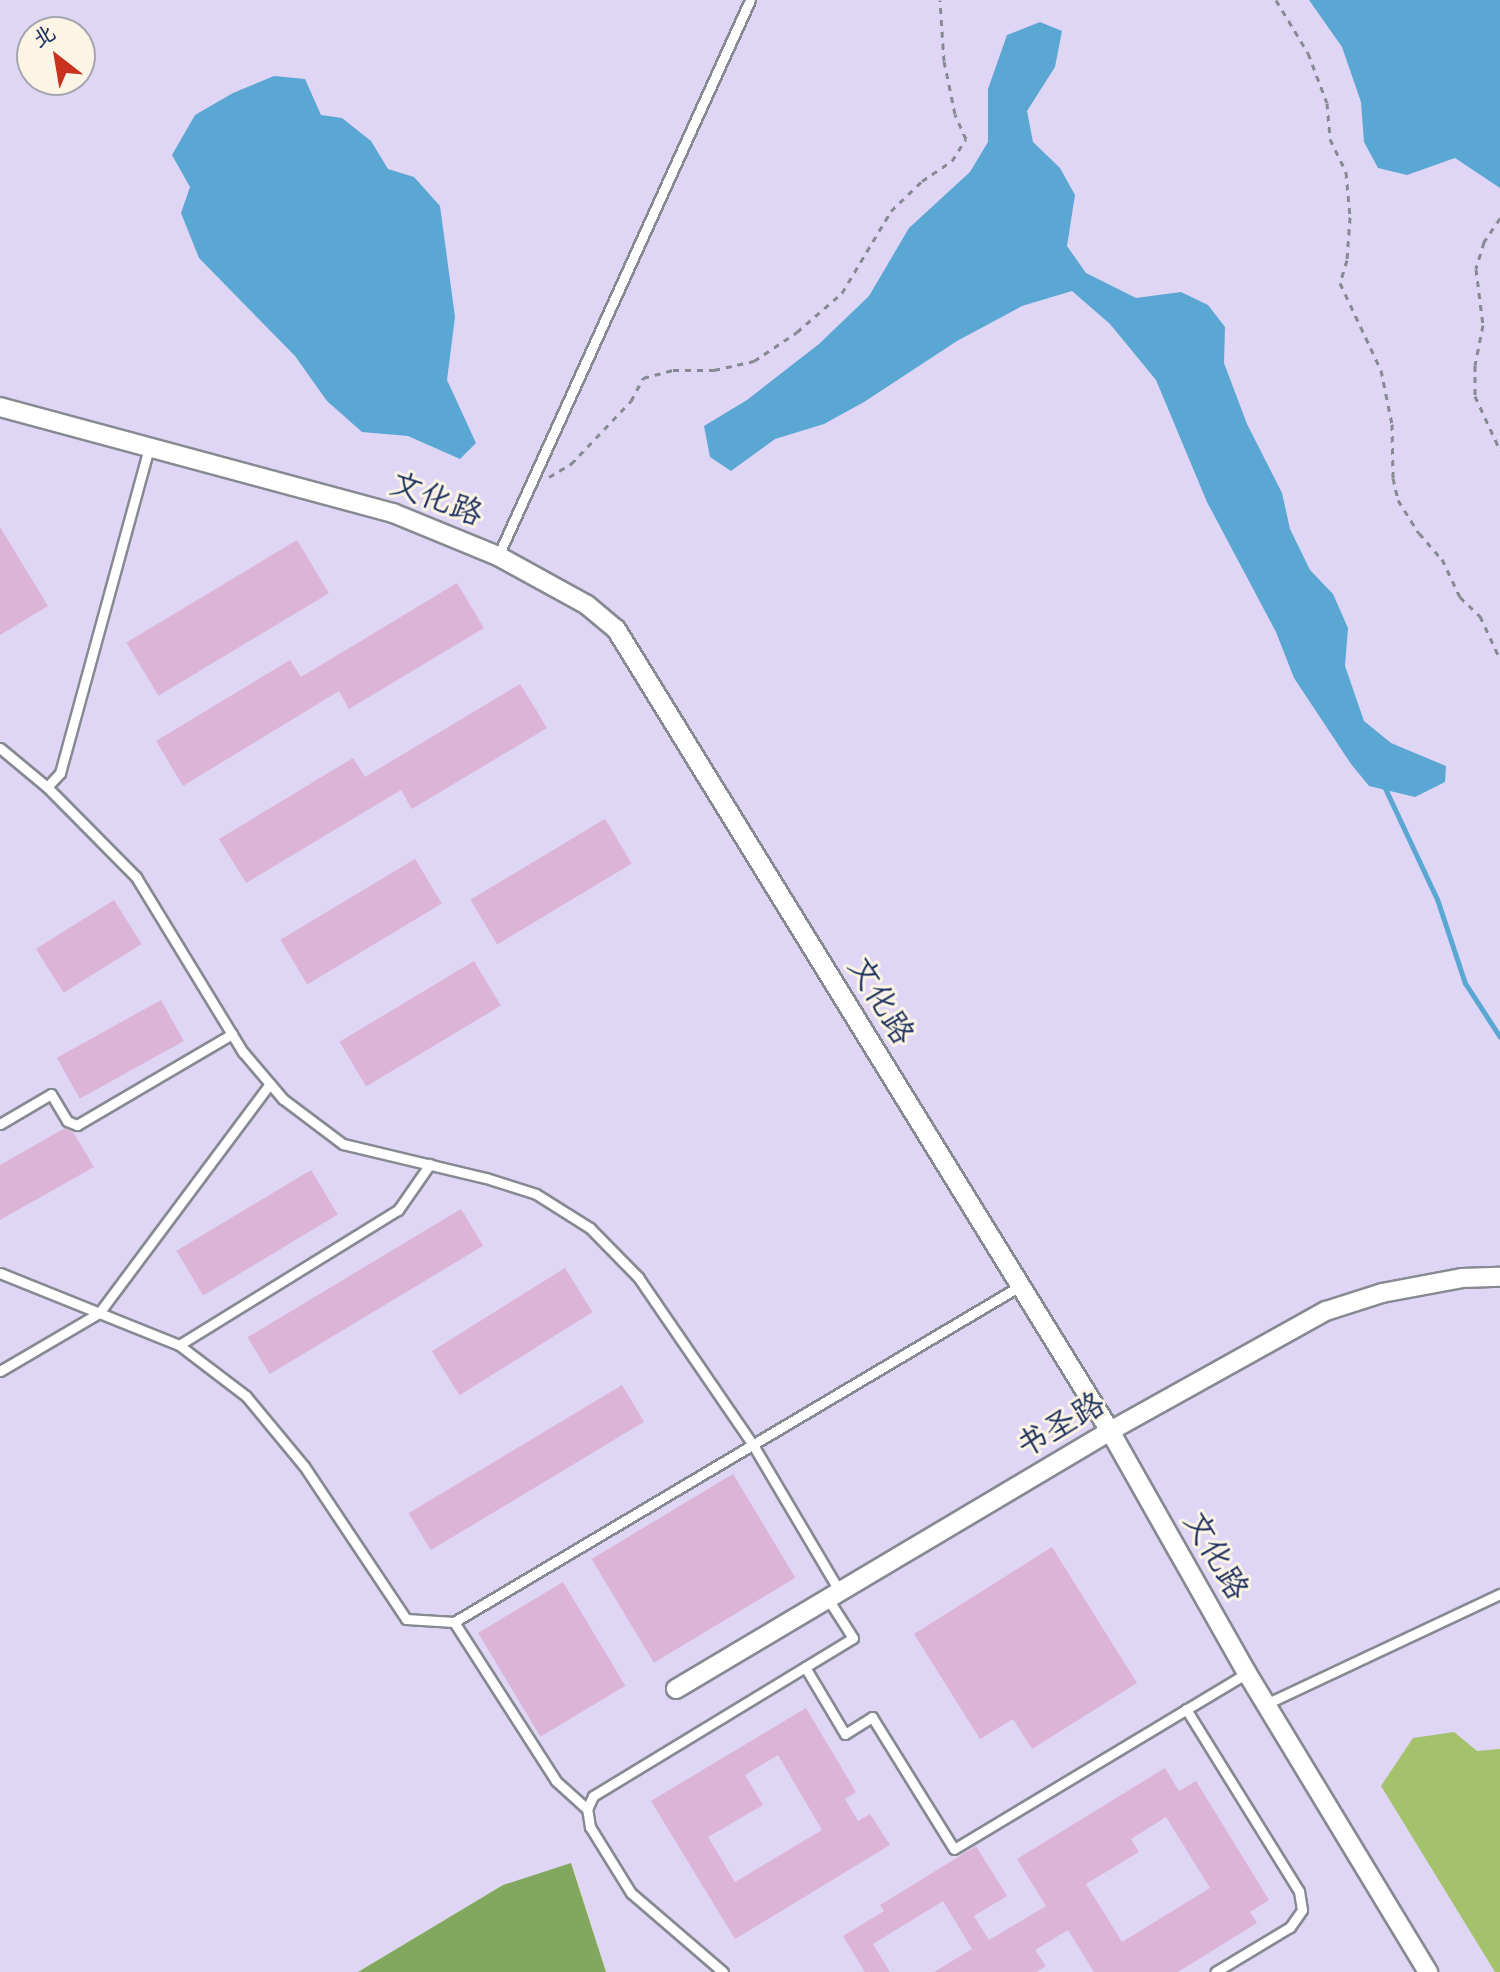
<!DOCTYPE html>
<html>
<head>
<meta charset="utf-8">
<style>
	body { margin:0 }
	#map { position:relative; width:1500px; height:1972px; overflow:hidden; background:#f0e4c5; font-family:Mynerve,"LXGW WenKai TC",sans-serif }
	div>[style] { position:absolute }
	.built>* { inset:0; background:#dfd5f5 }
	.green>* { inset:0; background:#a3c26b }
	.forest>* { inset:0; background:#82a85f }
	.water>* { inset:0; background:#5aa7d3 }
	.stream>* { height:5px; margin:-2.5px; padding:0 2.5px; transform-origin:2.5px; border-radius:2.5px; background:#5aa7d3 }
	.building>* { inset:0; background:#dcb4d8; transform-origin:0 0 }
	.path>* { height:3px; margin-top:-1.5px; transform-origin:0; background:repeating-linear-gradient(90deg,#868a92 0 6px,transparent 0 12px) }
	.roads { filter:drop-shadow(2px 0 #868a92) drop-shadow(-2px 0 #868a92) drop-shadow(0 2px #868a92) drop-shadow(0 -2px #868a92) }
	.service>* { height:9px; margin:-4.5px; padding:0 4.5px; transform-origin:4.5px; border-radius:4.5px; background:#fff }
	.minor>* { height:18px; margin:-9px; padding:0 9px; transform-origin:9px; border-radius:9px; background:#fff }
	span { translate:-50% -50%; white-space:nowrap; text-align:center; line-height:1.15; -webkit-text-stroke:6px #fcf5e5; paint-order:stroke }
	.street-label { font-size:32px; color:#1b2f5e }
	.north { position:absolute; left:16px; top:16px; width:80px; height:80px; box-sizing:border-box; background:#fcf5e5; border:2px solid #a2a6af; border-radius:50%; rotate:329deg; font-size:22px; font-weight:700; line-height:32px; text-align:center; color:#1b2f5e }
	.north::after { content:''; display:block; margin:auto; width:28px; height:36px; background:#c8321e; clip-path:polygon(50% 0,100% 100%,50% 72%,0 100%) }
</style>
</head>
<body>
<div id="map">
	<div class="built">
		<div style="clip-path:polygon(evenodd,0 0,1500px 0,1500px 1972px,606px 1972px,572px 1864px,503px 1885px,358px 1972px,0 1972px,0 0,32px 32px,80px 32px,80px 80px,32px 80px,32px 32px)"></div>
	</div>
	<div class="green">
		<div style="clip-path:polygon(1454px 1732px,1477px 1751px,1500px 1749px,1500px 1972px,1495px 1972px,1381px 1786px,1413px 1738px)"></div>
	</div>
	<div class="forest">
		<div style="clip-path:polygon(571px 1863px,606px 1972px,358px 1972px,503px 1885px)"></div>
	</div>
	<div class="water">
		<div style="clip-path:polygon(1309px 0,1500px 0,1500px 188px,1455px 158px,1407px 175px,1378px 168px,1364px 142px,1361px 102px,1342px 47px)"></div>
		<div style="clip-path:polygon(1040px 22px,1062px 31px,1055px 67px,1027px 111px,1033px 142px,1060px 168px,1075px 195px,1067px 246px,1086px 273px,1136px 298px,1181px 292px,1208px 305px,1225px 327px,1224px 363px,1247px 424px,1282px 493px,1290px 529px,1310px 570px,1333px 594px,1348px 628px,1345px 666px,1364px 721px,1391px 743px,1446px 766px,1445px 782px,1415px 797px,1369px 786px,1351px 764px,1294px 678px,1276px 632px,1207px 502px,1156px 380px,1110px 324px,1072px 291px,1022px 306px,957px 341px,864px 402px,824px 424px,775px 439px,731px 471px,710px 457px,704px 426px,747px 400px,819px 344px,869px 296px,909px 228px,970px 172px,988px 142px,988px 89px,1007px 35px)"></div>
		<div style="clip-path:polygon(274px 76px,305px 79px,321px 115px,342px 118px,371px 141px,388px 169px,414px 177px,440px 206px,455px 317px,447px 380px,476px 443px,460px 459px,408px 436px,362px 432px,327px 401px,295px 356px,199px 258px,181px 213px,190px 187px,172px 155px,195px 115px,233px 93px)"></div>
	</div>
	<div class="stream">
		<div style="left:1384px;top:786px;width:125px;rotate:64.9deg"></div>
		<div style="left:1437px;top:899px;width:89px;rotate:71.6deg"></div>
		<div style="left:1465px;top:983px;width:64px;rotate:57.1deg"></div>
	</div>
	<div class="building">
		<div style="clip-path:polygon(0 527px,48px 606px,0 635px)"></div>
		<div style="left:297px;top:540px;width:62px;height:199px;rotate:59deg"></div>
		<div style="clip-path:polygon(457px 583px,484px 628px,349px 709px,339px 691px,183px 786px,156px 741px,290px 660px,301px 677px)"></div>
		<div style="clip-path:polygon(520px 684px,547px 728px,412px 809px,401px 790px,246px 883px,219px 839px,353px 758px,365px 777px)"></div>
		<div style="left:605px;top:819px;width:52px;height:157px;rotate:59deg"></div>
		<div style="left:415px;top:859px;width:52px;height:157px;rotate:59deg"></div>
		<div style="left:114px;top:900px;width:52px;height:92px;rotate:58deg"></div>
		<div style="left:474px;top:961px;width:52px;height:157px;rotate:59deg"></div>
		<div style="left:161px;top:1000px;width:47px;height:119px;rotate:61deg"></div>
		<div style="clip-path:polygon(65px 1128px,73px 1132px,94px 1167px,0 1220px,0 1165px)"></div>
		<div style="left:311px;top:1170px;width:52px;height:157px;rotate:59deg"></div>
		<div style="left:461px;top:1209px;width:43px;height:249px;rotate:59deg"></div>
		<div style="left:565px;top:1268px;width:52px;height:157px;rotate:58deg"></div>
		<div style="left:622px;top:1385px;width:43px;height:249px;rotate:59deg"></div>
		<div style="left:733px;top:1474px;width:121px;height:165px;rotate:59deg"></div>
		<div style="clip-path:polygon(1052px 1547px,1137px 1683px,1032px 1749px,1013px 1719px,980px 1739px,914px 1634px)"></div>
		<div style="left:563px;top:1582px;width:121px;height:99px;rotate:59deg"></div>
		<div style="clip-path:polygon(evenodd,806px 1708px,856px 1792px,845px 1799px,858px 1821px,870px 1814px,890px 1845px,735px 1939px,651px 1801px,806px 1708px,778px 1755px,822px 1830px,735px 1882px,708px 1837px,763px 1805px,745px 1775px,778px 1755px)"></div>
		<div style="clip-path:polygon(evenodd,1165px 1768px,1179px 1791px,1196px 1781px,1269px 1900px,1250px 1912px,1257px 1923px,1178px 1972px,1094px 1972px,1068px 1930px,1035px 1950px,1046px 1966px,1036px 1972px,934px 1972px,972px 1949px,943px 1901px,873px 1944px,890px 1972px,865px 1972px,843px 1936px,884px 1911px,880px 1905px,976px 1846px,1007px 1896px,974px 1916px,989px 1940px,1046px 1906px,1017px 1859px,1165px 1768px,1166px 1817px,1210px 1888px,1122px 1942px,1086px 1884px,1139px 1852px,1131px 1839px,1166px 1817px)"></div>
	</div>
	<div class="path">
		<div style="left:1276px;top:0;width:62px;rotate:58.9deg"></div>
		<div style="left:1308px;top:53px;width:53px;rotate:69.2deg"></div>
		<div style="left:1327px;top:103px;width:36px;rotate:85deg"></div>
		<div style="left:1330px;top:139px;width:37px;rotate:64deg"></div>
		<div style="left:1346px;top:172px;width:45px;rotate:84.9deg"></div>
		<div style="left:1350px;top:217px;width:43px;rotate:94deg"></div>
		<div style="left:1347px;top:260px;width:24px;rotate:107deg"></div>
		<div style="left:1340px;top:283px;width:96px;rotate:64.8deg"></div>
		<div style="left:1381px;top:370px;width:55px;rotate:78.5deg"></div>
		<div style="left:1392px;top:424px;width:54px;rotate:88.9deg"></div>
		<div style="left:1393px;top:478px;width:23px;rotate:77deg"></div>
		<div style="left:1398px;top:500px;width:39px;rotate:58deg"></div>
		<div style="left:1419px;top:533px;width:35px;rotate:49deg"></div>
		<div style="left:1442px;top:559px;width:42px;rotate:64.7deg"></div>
		<div style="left:1460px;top:597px;width:28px;rotate:44deg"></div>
		<div style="left:1480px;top:616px;width:47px;rotate:65.1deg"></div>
		<div style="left:1500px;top:218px;width:29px;rotate:124deg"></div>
		<div style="left:1484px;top:242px;width:28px;rotate:107deg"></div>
		<div style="left:1476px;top:269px;width:56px;rotate:82.9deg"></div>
		<div style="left:1483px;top:325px;width:41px;rotate:101.3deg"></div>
		<div style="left:1475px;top:365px;width:31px;rotate:90deg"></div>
		<div style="left:1475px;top:396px;width:60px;rotate:65.2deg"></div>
		<div style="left:549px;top:477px;width:26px;rotate:-31deg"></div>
		<div style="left:571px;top:464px;width:87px;rotate:-46.4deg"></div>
		<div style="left:631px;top:401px;width:26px;rotate:-62deg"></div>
		<div style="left:643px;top:378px;width:31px;rotate:-15deg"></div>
		<div style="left:673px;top:370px;width:41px"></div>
		<div style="left:714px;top:370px;width:41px;rotate:-12.7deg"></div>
		<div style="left:754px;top:361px;width:52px;rotate:-34deg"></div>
		<div style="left:797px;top:332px;width:60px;rotate:-40.9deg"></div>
		<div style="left:842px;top:293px;width:96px;rotate:-59.1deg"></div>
		<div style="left:891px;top:211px;width:43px;rotate:-44.1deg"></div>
		<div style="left:922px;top:181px;width:36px;rotate:-34deg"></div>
		<div style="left:952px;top:161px;width:26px;rotate:-58deg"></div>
		<div style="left:966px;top:139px;width:27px;rotate:-114deg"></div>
		<div style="left:955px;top:114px;width:54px;rotate:-101.7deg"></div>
		<div style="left:944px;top:61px;width:61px;rotate:-93.8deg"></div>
	</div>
	<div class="roads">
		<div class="service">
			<div style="left:498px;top:556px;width:610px;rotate:-65.62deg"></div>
			<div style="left:0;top:748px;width:61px;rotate:39.7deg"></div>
			<div style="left:47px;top:787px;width:127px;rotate:45.3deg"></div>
			<div style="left:136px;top:877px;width:205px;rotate:58.6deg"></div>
			<div style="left:243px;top:1052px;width:62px;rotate:49.6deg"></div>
			<div style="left:283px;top:1099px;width:75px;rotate:36.9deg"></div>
			<div style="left:343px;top:1144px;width:147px;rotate:13.4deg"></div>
			<div style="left:486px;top:1178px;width:52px;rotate:17.7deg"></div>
			<div style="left:536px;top:1194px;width:64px;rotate:32.2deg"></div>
			<div style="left:590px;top:1228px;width:69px;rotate:45.6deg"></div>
			<div style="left:638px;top:1277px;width:204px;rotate:55.6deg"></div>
			<div style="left:753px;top:1445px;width:171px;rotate:59.4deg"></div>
			<div style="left:47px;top:787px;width:19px;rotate:-47deg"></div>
			<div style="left:60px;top:773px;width:338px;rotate:-74.7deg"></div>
			<div style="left:0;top:1124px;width:59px;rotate:-30.5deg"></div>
			<div style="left:51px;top:1094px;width:31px;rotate:59deg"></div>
			<div style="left:67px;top:1121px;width:11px;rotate:22deg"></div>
			<div style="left:77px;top:1125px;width:180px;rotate:-30.4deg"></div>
			<div style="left:0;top:1273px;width:193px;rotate:21.9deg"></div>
			<div style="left:179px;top:1345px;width:84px;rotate:37.3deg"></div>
			<div style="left:246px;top:1396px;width:91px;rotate:50.4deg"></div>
			<div style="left:304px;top:1466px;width:184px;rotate:56.3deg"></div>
			<div style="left:406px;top:1619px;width:48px;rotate:3.6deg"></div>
			<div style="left:454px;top:1622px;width:658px;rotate:-30.7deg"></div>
			<div style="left:179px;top:1345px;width:257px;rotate:-31.7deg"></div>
			<div style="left:398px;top:1210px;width:56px;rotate:-55.2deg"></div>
			<div style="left:0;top:1371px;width:115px;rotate:-30.4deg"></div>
			<div style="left:99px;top:1313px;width:286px;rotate:-53.3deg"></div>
			<div style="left:454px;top:1622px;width:189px;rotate:57.3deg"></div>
			<div style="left:556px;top:1781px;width:42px;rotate:42.1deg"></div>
			<div style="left:805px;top:1667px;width:78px;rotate:59.2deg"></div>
			<div style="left:845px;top:1734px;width:32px;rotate:-32deg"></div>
			<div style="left:872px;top:1717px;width:155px;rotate:58.2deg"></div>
			<div style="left:954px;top:1849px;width:342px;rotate:-31deg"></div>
			<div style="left:1266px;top:1704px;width:259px;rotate:-25.2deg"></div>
			<div style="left:1186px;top:1709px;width:214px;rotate:58.2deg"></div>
			<div style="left:1299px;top:1891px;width:19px;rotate:81deg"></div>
			<div style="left:1302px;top:1910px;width:21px;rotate:125deg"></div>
			<div style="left:1290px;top:1927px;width:87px;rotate:149deg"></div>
			<div style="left:723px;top:1972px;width:121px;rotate:-139.3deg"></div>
			<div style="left:631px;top:1893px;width:78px;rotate:-121.8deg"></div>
			<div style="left:590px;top:1827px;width:18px;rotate:-99deg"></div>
			<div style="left:587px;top:1809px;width:14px;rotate:-65deg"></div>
			<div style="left:593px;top:1796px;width:304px;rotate:-31.3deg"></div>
			<div style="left:853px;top:1638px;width:46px;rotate:-122.7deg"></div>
		</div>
		<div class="minor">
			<div style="left:0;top:407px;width:407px;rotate:15.1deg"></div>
			<div style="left:393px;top:513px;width:113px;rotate:22.3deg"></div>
			<div style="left:498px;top:556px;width:102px;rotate:28.8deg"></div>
			<div style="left:587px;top:605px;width:38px;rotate:40deg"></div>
			<div style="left:616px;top:629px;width:942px;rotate:58.37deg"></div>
			<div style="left:1110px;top:1431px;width:278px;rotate:60.5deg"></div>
			<div style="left:1247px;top:1673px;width:350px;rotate:58.8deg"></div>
			<div style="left:676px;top:1689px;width:505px;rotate:-30.73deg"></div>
			<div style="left:1110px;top:1431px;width:247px;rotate:-29.1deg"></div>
			<div style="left:1326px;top:1311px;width:59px;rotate:-17.8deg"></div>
			<div style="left:1382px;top:1293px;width:81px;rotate:-10.6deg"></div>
			<div style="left:1462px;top:1278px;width:38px;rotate:-2deg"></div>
		</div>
	</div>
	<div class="street-label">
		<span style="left:436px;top:500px;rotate:21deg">文化路</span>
		<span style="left:880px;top:1001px;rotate:59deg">文化路</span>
		<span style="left:1061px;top:1426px;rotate:-30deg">书圣路</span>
		<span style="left:1215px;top:1556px;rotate:60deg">文化路</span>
	</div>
	<div class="north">北</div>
</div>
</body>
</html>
